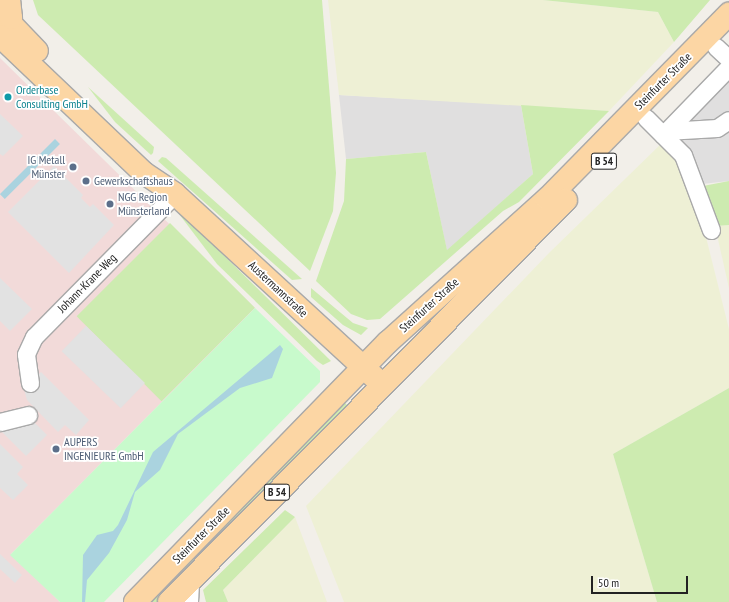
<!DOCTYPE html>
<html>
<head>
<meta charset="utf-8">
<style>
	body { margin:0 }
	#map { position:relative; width:729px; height:602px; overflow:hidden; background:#f2efe9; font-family:"PT Sans Narrow",sans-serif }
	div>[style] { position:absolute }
	.residential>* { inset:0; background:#e0dfdf }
	.commercial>* { inset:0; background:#f2dad9 }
	.farmland>* { inset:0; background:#eef0d5 }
	.grass>* { inset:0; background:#cdebb0; transform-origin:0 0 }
	.park>* { inset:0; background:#c8facc }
	.parking>* { inset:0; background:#e2e2e2; transform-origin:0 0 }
	.water>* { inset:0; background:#aad3df; transform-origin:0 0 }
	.roads { filter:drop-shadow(1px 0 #a9a9a9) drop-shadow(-1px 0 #a9a9a9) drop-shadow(0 1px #a9a9a9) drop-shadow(0 -1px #a9a9a9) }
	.minor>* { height:17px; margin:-8.5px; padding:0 8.5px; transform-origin:8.5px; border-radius:8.5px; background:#fff }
	.major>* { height:22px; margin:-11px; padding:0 11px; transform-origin:11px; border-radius:11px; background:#fcd6a4 }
	.dots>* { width:11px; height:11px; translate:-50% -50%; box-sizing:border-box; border:2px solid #fff; border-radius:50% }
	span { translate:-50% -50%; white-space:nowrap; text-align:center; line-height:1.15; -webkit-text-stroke:3.5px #fff; paint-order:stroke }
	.shield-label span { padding:1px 3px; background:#fff; border:1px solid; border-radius:3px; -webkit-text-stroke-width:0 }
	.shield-label { font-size:11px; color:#222; font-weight:700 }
	.street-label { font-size:12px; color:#222 }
	.culture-label { font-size:12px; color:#0d838f }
	.left { translate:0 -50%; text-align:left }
	.service-label { font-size:12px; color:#4e5e75 }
	.right { translate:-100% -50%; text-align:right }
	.scale { position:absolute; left:591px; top:576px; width:97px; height:18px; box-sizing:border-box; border:2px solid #222; border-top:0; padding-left:5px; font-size:12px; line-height:14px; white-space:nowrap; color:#222; -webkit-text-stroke:3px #fff; paint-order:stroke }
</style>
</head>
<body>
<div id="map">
	<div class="residential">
		<div style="clip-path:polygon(729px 71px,729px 181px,693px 185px,664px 141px)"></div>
		<div style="clip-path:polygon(339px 95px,521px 105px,533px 174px,447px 251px,426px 152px,346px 159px)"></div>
	</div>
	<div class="commercial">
		<div style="clip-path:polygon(0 58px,255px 308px,11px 554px,60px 602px,0 602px)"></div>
	</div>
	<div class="farmland">
		<div style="clip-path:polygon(328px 0,543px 0,658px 12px,674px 42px,609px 111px,339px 95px)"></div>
		<div style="clip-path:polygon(664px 141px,693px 185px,729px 329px,729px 388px,613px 454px,657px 602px,344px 602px,306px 506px,549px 253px)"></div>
		<div style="clip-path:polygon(729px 225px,729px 288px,715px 226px)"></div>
		<div style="clip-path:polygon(295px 517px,327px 602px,228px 602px,223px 590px)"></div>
	</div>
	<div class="grass">
		<div style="clip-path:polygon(33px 0,322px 0,336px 173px,333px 211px,310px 271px,38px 15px)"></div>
		<div style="clip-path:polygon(543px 0,710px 0,674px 42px,658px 12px)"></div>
		<div style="clip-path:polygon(88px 87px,154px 147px,153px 153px,151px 155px,115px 122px)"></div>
		<div style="clip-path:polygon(521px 105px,609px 111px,519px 202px,503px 211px,380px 319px,367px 320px,351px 314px,316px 281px,344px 201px,346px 159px,426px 152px,447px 250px,533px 174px)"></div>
		<div style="clip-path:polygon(162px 157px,166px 158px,302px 279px,292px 280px,158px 161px)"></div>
		<div style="clip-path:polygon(729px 181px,729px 225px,715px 226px,703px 186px)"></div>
		<div style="clip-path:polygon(179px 214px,191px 223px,331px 361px,323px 365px,317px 361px,217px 264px)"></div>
		<div style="left:170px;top:223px;width:120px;height:132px;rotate:45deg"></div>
		<div style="clip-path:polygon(311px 288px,353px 323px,368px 328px,361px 335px,343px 325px,311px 297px)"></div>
		<div style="clip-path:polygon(729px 388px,729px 602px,657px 602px,613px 454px)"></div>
		<div style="clip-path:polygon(343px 401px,347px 405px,157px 602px,148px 602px)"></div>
		<div style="clip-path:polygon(285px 510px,295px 517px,223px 590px,228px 602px,206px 602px,203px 590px)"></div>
	</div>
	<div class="park">
		<div style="clip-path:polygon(255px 308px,320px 371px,320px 382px,104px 602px,60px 602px,10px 555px)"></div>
	</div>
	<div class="parking">
		<div style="clip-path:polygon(0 114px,23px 136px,3px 156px,0 154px)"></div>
		<div style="clip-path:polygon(54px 166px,83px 195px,81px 198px,90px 207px,93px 204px,114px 225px,69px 273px,8px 212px)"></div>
		<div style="clip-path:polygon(0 278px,32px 309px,10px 331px,0 321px)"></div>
		<div style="left:86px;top:326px;width:82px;height:35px;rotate:44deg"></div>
		<div style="clip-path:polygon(41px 372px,89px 420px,76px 435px,65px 425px,58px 432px,27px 400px,24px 389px)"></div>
		<div style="clip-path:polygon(29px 417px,47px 435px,26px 456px,0 430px)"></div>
		<div style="clip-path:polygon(0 444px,23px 467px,17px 474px,28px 485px,13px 500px,0 488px)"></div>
		<div style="clip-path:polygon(0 554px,22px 575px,15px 583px,0 569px)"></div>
	</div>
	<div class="water">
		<div style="left:55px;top:139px;width:7px;height:78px;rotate:45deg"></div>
		<div style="clip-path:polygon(280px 345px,283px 349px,272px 378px,240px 388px,178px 434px,160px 470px,135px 492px,127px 520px,109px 553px,87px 580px,85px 602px,82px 602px,83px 555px,97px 535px,113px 531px,118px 525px,153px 452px)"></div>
	</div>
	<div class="roads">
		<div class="minor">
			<div style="left:716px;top:47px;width:18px;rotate:43deg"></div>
			<div style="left:646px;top:118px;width:52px;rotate:45deg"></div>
			<div style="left:683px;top:155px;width:80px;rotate:69.5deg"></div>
			<div style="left:666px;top:131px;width:51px;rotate:-3.4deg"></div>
			<div style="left:717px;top:128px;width:14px;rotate:-34deg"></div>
			<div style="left:663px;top:135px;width:95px;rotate:-45.9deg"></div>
			<div style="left:30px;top:383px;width:29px;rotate:-98deg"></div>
			<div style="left:26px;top:354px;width:19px;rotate:-65deg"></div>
			<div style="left:34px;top:337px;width:201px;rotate:-45.4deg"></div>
			<div style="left:0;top:422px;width:29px;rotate:-14deg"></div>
			<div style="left:189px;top:602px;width:21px;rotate:-87deg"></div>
		</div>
		<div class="major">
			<div style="left:9px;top:22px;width:40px;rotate:46deg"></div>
			<div style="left:0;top:32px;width:18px;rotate:-52deg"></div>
			<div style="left:11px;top:18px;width:18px;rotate:-96deg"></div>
			<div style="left:0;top:36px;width:199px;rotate:43.6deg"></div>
			<div style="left:144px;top:173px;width:37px;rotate:34deg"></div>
			<div style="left:175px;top:194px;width:272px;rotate:42.6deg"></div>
			<div style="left:135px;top:602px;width:363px;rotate:-45.8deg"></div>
			<div style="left:388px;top:342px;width:214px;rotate:-42deg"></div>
			<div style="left:547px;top:199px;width:260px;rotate:-45.5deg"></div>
			<div style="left:169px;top:602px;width:565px;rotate:-45.36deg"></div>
		</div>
	</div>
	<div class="dots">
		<div style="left:8px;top:97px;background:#0f9aa8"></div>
		<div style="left:73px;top:167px;background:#5c6f8a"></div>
		<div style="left:86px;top:181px;background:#5c6f8a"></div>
		<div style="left:110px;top:204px;background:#5c6f8a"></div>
		<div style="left:56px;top:449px;background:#5c6f8a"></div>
	</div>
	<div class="shield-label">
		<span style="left:604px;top:161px">B 54</span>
		<span style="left:277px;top:492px">B 54</span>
	</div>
	<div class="street-label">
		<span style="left:663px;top:81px;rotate:-45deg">Steinfurter Straße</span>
		<span style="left:87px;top:283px;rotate:-45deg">Johann-Krane-Weg</span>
		<span style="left:278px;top:289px;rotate:43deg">Austermannstraße</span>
		<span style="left:429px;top:305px;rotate:-42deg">Steinfurter Straße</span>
		<span style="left:201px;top:535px;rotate:-45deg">Steinfurter Straße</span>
	</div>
	<div class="culture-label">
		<span class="left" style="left:16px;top:97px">Orderbase<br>Consulting GmbH</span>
	</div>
	<div class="service-label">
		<span class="right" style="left:65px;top:167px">IG Metall<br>Münster</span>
		<span class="left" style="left:94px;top:181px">Gewerkschaftshaus</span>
		<span class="left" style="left:118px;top:204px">NGG Region<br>Münsterland</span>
		<span class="left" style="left:64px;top:449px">AUPERS<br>INGENIEURE GmbH</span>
	</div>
	<div class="scale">50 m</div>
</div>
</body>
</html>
